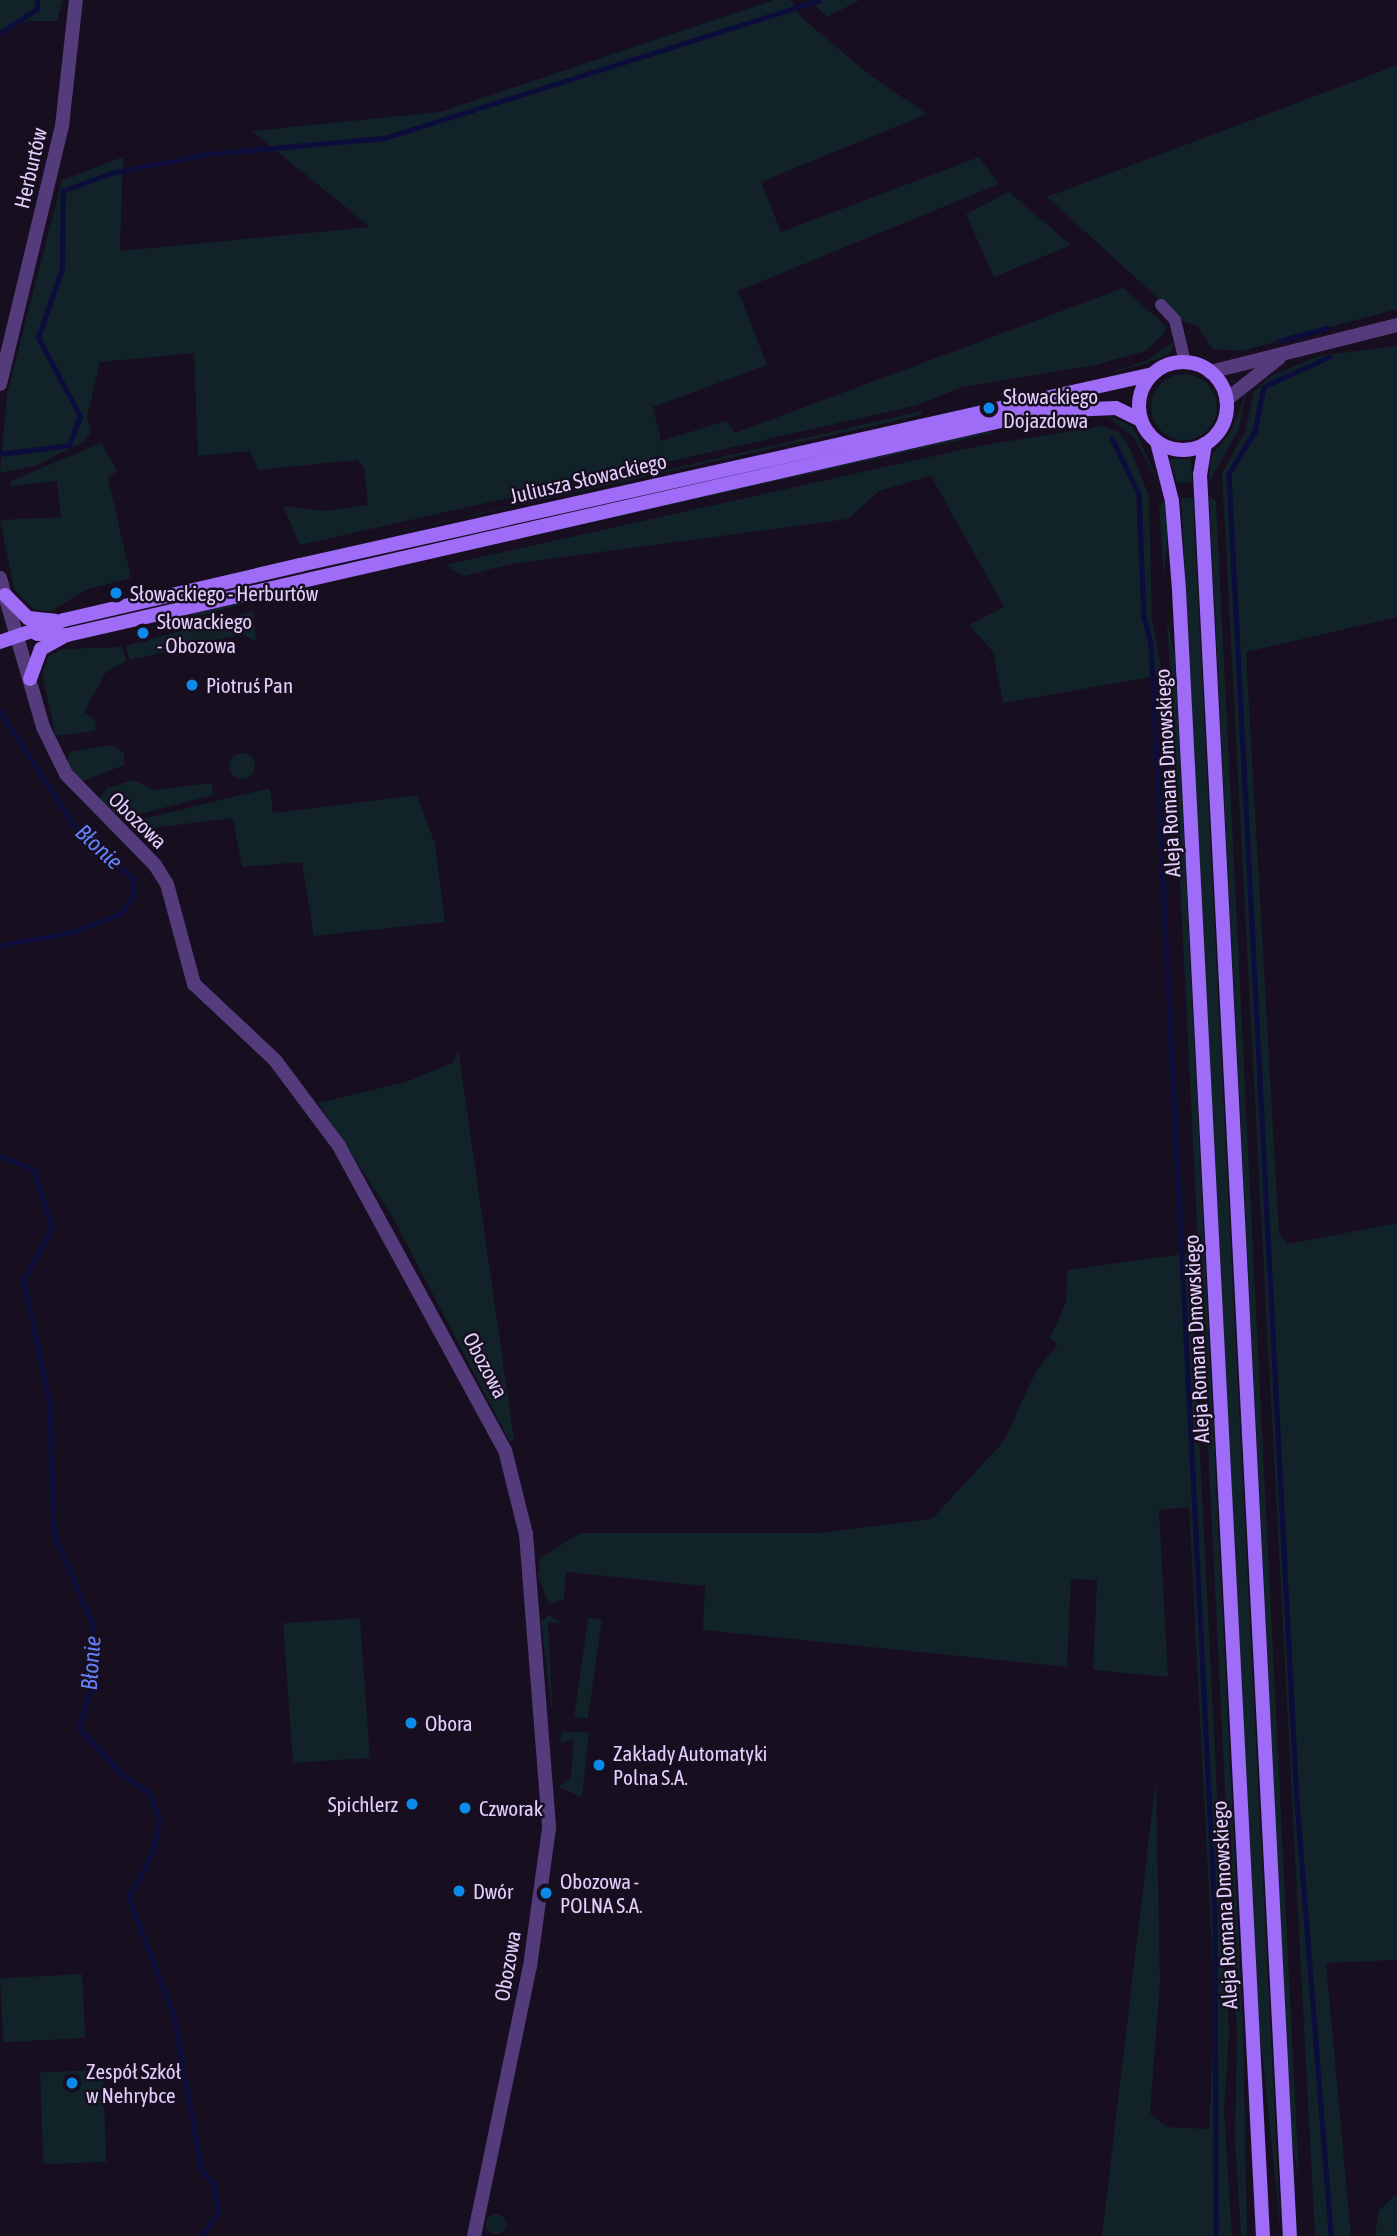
<!DOCTYPE html>
<html>
<head>
<meta charset="utf-8">
<style>
	body { margin:0 }
	#map { position:relative; width:1397px; height:2236px; overflow:hidden; background:#170e20; font-family:"Asap Condensed",sans-serif }
	div>[style] { position:absolute }
	.green>* { inset:0; background:#112229; transform-origin:0 0 }
	.round { border-radius:50% }
	.stream>* { height:4.5px; margin:-2.25px; padding:0 2.25px; transform-origin:2.25px; border-radius:2.25px; background:#0c0d3b }
	.minor>* { height:12px; margin:-6px; padding:0 6px; transform-origin:6px; border-radius:6px; background:#533b7c }
	.tertiary>* { height:14px; margin:-7px; padding:0 7px; transform-origin:7px; border-radius:7px; background:#533b7c }
	.secondary>* { height:14px; margin:-7px; padding:0 7px; transform-origin:7px; border-radius:7px; background:#9e6cf7 }
	.secondary>.ring { margin:-7px; padding:0; box-sizing:content-box; background:none; border:14px solid #9e6cf7; border-radius:50% }
	.dots>* { width:19px; height:19px; translate:-50% -50%; box-sizing:border-box; border:4px solid #170e20; border-radius:50% }
	span { translate:-50% -50%; white-space:nowrap; text-align:center; line-height:1.15; -webkit-text-stroke:5px #170e20; paint-order:stroke }
	.street-label { font-size:21px; color:#e3cffc }
	.poi-label { font-size:21px; color:#e3cffc }
	.left { translate:0 -50%; text-align:left }
	.right { translate:-100% -50%; text-align:right }
	.water-label { font-size:23px; color:#6381f7; font-style:italic }
</style>
</head>
<body>
<div id="map">
	<div class="green">
		<div style="clip-path:polygon(0 0,63px 0,57px 21px,27px 21px,0 30px)"></div>
		<div style="clip-path:polygon(774px 0,791px 0,801px 17px,871px 76px,927px 114px,761px 182px,781px 232px,979px 157px,999px 184px,738px 291px,767px 365px,653px 407px,661px 441px,726px 421px,735px 433px,1123px 288px,1167px 327px,1162px 335px,1146px 351px,1095px 365px,962px 387px,918px 405px,300px 545px,283px 506px,324px 511px,368px 505px,364px 467px,357px 460px,258px 470px,250px 451px,198px 456px,194px 353px,100px 362px,87px 417px,91px 432px,83px 442px,35px 466px,0 473px,7px 394px,62px 180px,123px 157px,120px 251px,370px 227px,252px 131px,440px 112px)"></div>
		<div style="clip-path:polygon(810px 0,860px 0,827px 17px)"></div>
		<div style="clip-path:polygon(1397px 65px,1397px 309px,1241px 351px,1213px 349px,1197px 326px,1184px 322px,1047px 197px)"></div>
		<div style="clip-path:polygon(1009px 192px,1071px 245px,994px 277px,966px 214px)"></div>
		<div style="clip-path:polygon(1175px 341px,1169px 354px,1145px 364px,1101px 375px,1146px 361px)"></div>
		<div style="clip-path:polygon(1397px 346px,1397px 617px,1246px 652px,1279px 1234px,1288px 1244px,1397px 1223px,1397px 1960px,1326px 1963px,1351px 2236px,1315px 2236px,1222px 473px,1245px 432px,1254px 392px,1269px 377px,1319px 356px)"></div>
		<div class="round" style="left:1151px;top:374px;width:66px;height:66px"></div>
		<div style="clip-path:polygon(1247px 390px,1239px 429px,1209px 482px,1211px 457px,1231px 431px)"></div>
		<div style="clip-path:polygon(923px 411px,921px 415px,305px 553px)"></div>
		<div style="clip-path:polygon(1106px 415px,1133px 427px,1161px 487px,1134px 438px)"></div>
		<div style="clip-path:polygon(1101px 426px,1119px 432px,1129px 447px,1149px 496px,1152px 618px,1162px 675px,1003px 703px,993px 652px,969px 625px,1004px 607px,931px 476px,879px 491px,848px 519px,511px 564px,464px 576px,445px 565px,979px 446px)"></div>
		<div style="clip-path:polygon(990px 431px,992px 433px,481px 547px)"></div>
		<div style="clip-path:polygon(101px 443px,117px 471px,108px 478px,131px 578px,88px 589px,51px 611px,35px 610px,14px 589px,0 520px,61px 517px,57px 481px,11px 486px,11px 481px)"></div>
		<div style="clip-path:polygon(1169px 459px,1191px 459px,1192px 482px,1177px 483px)"></div>
		<div style="clip-path:polygon(1209px 496px,1216px 501px,1299px 2178px,1292px 2141px)"></div>
		<div style="clip-path:polygon(1181px 498px,1193px 498px,1281px 2236px,1258px 2013px)"></div>
		<div style="clip-path:polygon(1165px 500px,1168px 532px,1164px 577px,1159px 506px)"></div>
		<div style="clip-path:polygon(315px 585px,194px 617px,167px 629px,192px 614px)"></div>
		<div style="clip-path:polygon(253px 611px,256px 642px,242px 634px,130px 660px,126px 646px)"></div>
		<div style="clip-path:polygon(1167px 619px,1175px 656px,1243px 2023px,1247px 2236px,1241px 2236px,1235px 2141px,1237px 2032px)"></div>
		<div style="clip-path:polygon(122px 647px,126px 661px,106px 672px,84px 712px,96px 721px,95px 731px,56px 736px,42px 674px,48px 657px,62px 649px)"></div>
		<div style="clip-path:polygon(113px 745px,124px 753px,124px 765px,81px 782px,67px 762px,70px 752px)"></div>
		<div class="round" style="left:229px;top:753px;width:26px;height:26px"></div>
		<div style="clip-path:polygon(134px 780px,153px 790px,212px 783px,213px 795px,132px 816px,113px 813px,99px 800px,107px 788px)"></div>
		<div style="clip-path:polygon(270px 788px,273px 813px,417px 795px,435px 844px,445px 922px,314px 936px,302px 862px,242px 867px,233px 818px,136px 830px,130px 822px)"></div>
		<div style="clip-path:polygon(458px 1048px,514px 1439px,510px 1442px,392px 1216px,318px 1103px,406px 1082px,454px 1062px)"></div>
		<div style="clip-path:polygon(1190px 1253px,1229px 2032px,1224px 2109px,1232px 2236px,1102px 2236px,1156px 1779px,1160px 1982px,1150px 2113px,1166px 2127px,1209px 2129px,1215px 2011px,1189px 1507px,1159px 1510px,1168px 1677px,1093px 1670px,1097px 1580px,1071px 1579px,1067px 1667px,703px 1630px,705px 1586px,566px 1572px,564px 1599px,549px 1604px,538px 1577px,540px 1558px,581px 1533px,818px 1533px,932px 1519px,1004px 1441px,1036px 1371px,1058px 1344px,1050px 1338px,1066px 1302px,1067px 1270px)"></div>
		<div style="clip-path:polygon(549px 1615px,562px 1624px,548px 1622px,553px 1720px,541px 1622px)"></div>
		<div style="left:360px;top:1618px;width:140px;height:77px;rotate:86deg"></div>
		<div style="left:588px;top:1618px;width:14px;height:100px;rotate:8deg"></div>
		<div style="clip-path:polygon(562px 1731px,589px 1733px,582px 1797px,559px 1787px,571px 1777px,574px 1739px,560px 1742px)"></div>
		<div style="left:82px;top:1974px;width:64px;height:82px;rotate:87deg"></div>
		<div style="left:103px;top:2070px;width:92px;height:63px;rotate:88deg"></div>
		<div style="clip-path:polygon(1397px 2194px,1397px 2236px,1375px 2236px,1379px 2210px)"></div>
		<div class="round" style="left:486px;top:2214px;width:20px;height:20px"></div>
	</div>
	<div class="stream">
		<div style="left:0;top:33px;width:44px;rotate:-33deg"></div>
		<div style="left:37px;top:9px;width:9px;rotate:-90deg"></div>
		<div style="left:1279px;top:341px;width:50px;rotate:-15.2deg"></div>
		<div style="left:1330px;top:357px;width:72px;rotate:155.6deg"></div>
		<div style="left:1264px;top:387px;width:46px;rotate:101.3deg"></div>
		<div style="left:1255px;top:432px;width:49px;rotate:121.8deg"></div>
		<div style="left:1229px;top:474px;width:1329px;rotate:87.07deg"></div>
		<div style="left:1297px;top:1801px;width:436px;rotate:85.5deg"></div>
		<div style="left:1112px;top:438px;width:62px;rotate:64.3deg"></div>
		<div style="left:1139px;top:494px;width:123px;rotate:87.7deg"></div>
		<div style="left:1144px;top:617px;width:27px;rotate:75deg"></div>
		<div style="left:1151px;top:643px;width:1268px;rotate:87.11deg"></div>
		<div style="left:1215px;top:1909px;width:327px;rotate:89.8deg"></div>
		<div style="left:0;top:454px;width:70px;rotate:-7.4deg"></div>
		<div style="left:69px;top:445px;width:31px;rotate:-69deg"></div>
		<div style="left:80px;top:416px;width:89px;rotate:-118.3deg"></div>
		<div style="left:38px;top:338px;width:74px;rotate:-71.1deg"></div>
		<div style="left:62px;top:268px;width:77px;rotate:-89.3deg"></div>
		<div style="left:63px;top:191px;width:51px;rotate:-20.6deg"></div>
		<div style="left:111px;top:173px;width:99px;rotate:-11.1deg"></div>
		<div style="left:208px;top:154px;width:178px;rotate:-5.2deg"></div>
		<div style="left:385px;top:138px;width:455px;rotate:-17.6deg"></div>
		<div style="left:0;top:711px;width:149px;rotate:57.1deg"></div>
		<div style="left:81px;top:836px;width:67px;rotate:38.9deg"></div>
		<div style="left:133px;top:878px;width:18px;rotate:87deg"></div>
		<div style="left:134px;top:896px;width:22px;rotate:126deg"></div>
		<div style="left:121px;top:914px;width:50px;rotate:159deg"></div>
		<div style="left:74px;top:932px;width:75px;rotate:169.3deg"></div>
		<div style="left:0;top:1156px;width:36px;rotate:21deg"></div>
		<div style="left:34px;top:1169px;width:62px;rotate:73deg"></div>
		<div style="left:52px;top:1228px;width:59px;rotate:118.3deg"></div>
		<div style="left:24px;top:1280px;width:127px;rotate:78.2deg"></div>
		<div style="left:50px;top:1404px;width:130px;rotate:88.2deg"></div>
		<div style="left:54px;top:1534px;width:101px;rotate:66.7deg"></div>
		<div style="left:94px;top:1627px;width:33px;rotate:101deg"></div>
		<div style="left:88px;top:1659px;width:27px;rotate:82deg"></div>
		<div style="left:92px;top:1686px;width:44px;rotate:107.2deg"></div>
		<div style="left:79px;top:1728px;width:64px;rotate:46.9deg"></div>
		<div style="left:123px;top:1775px;width:30px;rotate:33deg"></div>
		<div style="left:148px;top:1791px;width:30px;rotate:67deg"></div>
		<div style="left:160px;top:1819px;width:35px;rotate:102deg"></div>
		<div style="left:153px;top:1853px;width:51px;rotate:118.1deg"></div>
		<div style="left:129px;top:1898px;width:126px;rotate:69.1deg"></div>
		<div style="left:174px;top:2016px;width:158px;rotate:79.8deg"></div>
		<div style="left:202px;top:2171px;width:18px;rotate:47deg"></div>
		<div style="left:214px;top:2184px;width:27px;rotate:80deg"></div>
		<div style="left:219px;top:2211px;width:30px;rotate:123deg"></div>
	</div>
	<div class="minor">
		<div style="left:1161px;top:305px;width:21px;rotate:47deg"></div>
		<div style="left:1175px;top:320px;width:43px;rotate:76.6deg"></div>
	</div>
	<div class="tertiary">
		<div style="left:1210px;top:372px;width:193px;rotate:-14.1deg"></div>
		<div style="left:0;top:384px;width:265px;rotate:-76.5deg"></div>
		<div style="left:62px;top:126px;width:127px;rotate:-83.7deg"></div>
		<div style="left:1226px;top:400px;width:68px;rotate:-38.4deg"></div>
		<div style="left:0;top:578px;width:155px;rotate:73.9deg"></div>
		<div style="left:43px;top:727px;width:52px;rotate:63.9deg"></div>
		<div style="left:66px;top:774px;width:127px;rotate:45.6deg"></div>
		<div style="left:155px;top:865px;width:22px;rotate:58deg"></div>
		<div style="left:167px;top:884px;width:104px;rotate:74.9deg"></div>
		<div style="left:194px;top:984px;width:111px;rotate:43.2deg"></div>
		<div style="left:275px;top:1060px;width:107px;rotate:53.3deg"></div>
		<div style="left:339px;top:1146px;width:346px;rotate:61.4deg"></div>
		<div style="left:505px;top:1450px;width:87px;rotate:76deg"></div>
		<div style="left:526px;top:1534px;width:295px;rotate:85.5deg"></div>
		<div style="left:549px;top:1828px;width:139px;rotate:97.8deg"></div>
		<div style="left:530px;top:1966px;width:276px;rotate:101.7deg"></div>
	</div>
	<div class="secondary">
		<div class="ring" style="left:1139px;top:362px;width:74px;height:74px"></div>
		<div style="left:1157px;top:442px;width:61px;rotate:75.7deg"></div>
		<div style="left:1172px;top:501px;width:89px;rotate:85.5deg"></div>
		<div style="left:1179px;top:590px;width:1648px;rotate:87.08deg"></div>
		<div style="left:1205px;top:444px;width:30px;rotate:99deg"></div>
		<div style="left:1200px;top:474px;width:1764px;rotate:87.08deg"></div>
		<div style="left:5px;top:595px;width:33px;rotate:45deg"></div>
		<div style="left:28px;top:618px;width:27px;rotate:6deg"></div>
		<div style="left:37px;top:634px;width:30px;rotate:2deg"></div>
		<div style="left:67px;top:635px;width:1003px;rotate:-12.9deg"></div>
		<div style="left:1045px;top:411px;width:71px;rotate:-2.4deg"></div>
		<div style="left:1116px;top:408px;width:28px;rotate:26deg"></div>
		<div style="left:0;top:642px;width:68px;rotate:-19deg"></div>
		<div style="left:64px;top:620px;width:242px;rotate:-13.1deg"></div>
		<div style="left:300px;top:565px;width:874px;rotate:-12.62deg"></div>
		<div style="left:30px;top:679px;width:32px;rotate:-70deg"></div>
		<div style="left:41px;top:649px;width:25px;rotate:-29deg"></div>
	</div>
	<div class="dots">
		<div style="left:989px;top:408px;background:#0c8beb"></div>
		<div style="left:116px;top:593px;background:#0c8beb"></div>
		<div style="left:143px;top:633px;background:#0c8beb"></div>
		<div style="left:192px;top:685px;background:#0c8beb"></div>
		<div style="left:411px;top:1723px;background:#0c8beb"></div>
		<div style="left:599px;top:1765px;background:#0c8beb"></div>
		<div style="left:412px;top:1804px;background:#0c8beb"></div>
		<div style="left:465px;top:1808px;background:#0c8beb"></div>
		<div style="left:459px;top:1891px;background:#0c8beb"></div>
		<div style="left:546px;top:1893px;background:#0c8beb"></div>
		<div style="left:72px;top:2083px;background:#0c8beb"></div>
	</div>
	<div class="street-label">
		<span style="left:30px;top:168px;rotate:-77deg">Herburtów</span>
		<span style="left:588px;top:478px;rotate:-13deg">Juliusza Słowackiego</span>
		<span style="left:1167px;top:773px;rotate:-93deg">Aleja Romana Dmowskiego</span>
		<span style="left:138px;top:820px;rotate:44deg">Obozowa</span>
		<span style="left:1196px;top:1339px;rotate:-93deg">Aleja Romana Dmowskiego</span>
		<span style="left:486px;top:1365px;rotate:62deg">Obozowa</span>
		<span style="left:1224px;top:1905px;rotate:-93deg">Aleja Romana Dmowskiego</span>
		<span style="left:507px;top:1966px;rotate:-80deg">Obozowa</span>
	</div>
	<div class="poi-label">
		<span class="left" style="left:1003px;top:408px">Słowackiego<br>Dojazdowa</span>
		<span class="left" style="left:130px;top:593px">Słowackiego - Herburtów</span>
		<span class="left" style="left:157px;top:633px">Słowackiego<br>- Obozowa</span>
		<span class="left" style="left:206px;top:685px">Piotruś Pan</span>
		<span class="left" style="left:425px;top:1723px">Obora</span>
		<span class="left" style="left:613px;top:1765px">Zakłady Automatyki<br>Polna S.A.</span>
		<span class="right" style="left:398px;top:1804px">Spichlerz</span>
		<span class="left" style="left:479px;top:1808px">Czworak</span>
		<span class="left" style="left:560px;top:1893px">Obozowa -<br>POLNA S.A.</span>
		<span class="left" style="left:473px;top:1891px">Dwór</span>
		<span class="left" style="left:86px;top:2083px">Zespół Szkół<br>w Nehrybce</span>
	</div>
	<div class="water-label">
		<span style="left:99px;top:847px;rotate:43deg">Błonie</span>
		<span style="left:91px;top:1663px;rotate:-86deg">Błonie</span>
	</div>
</div>
</body>
</html>
